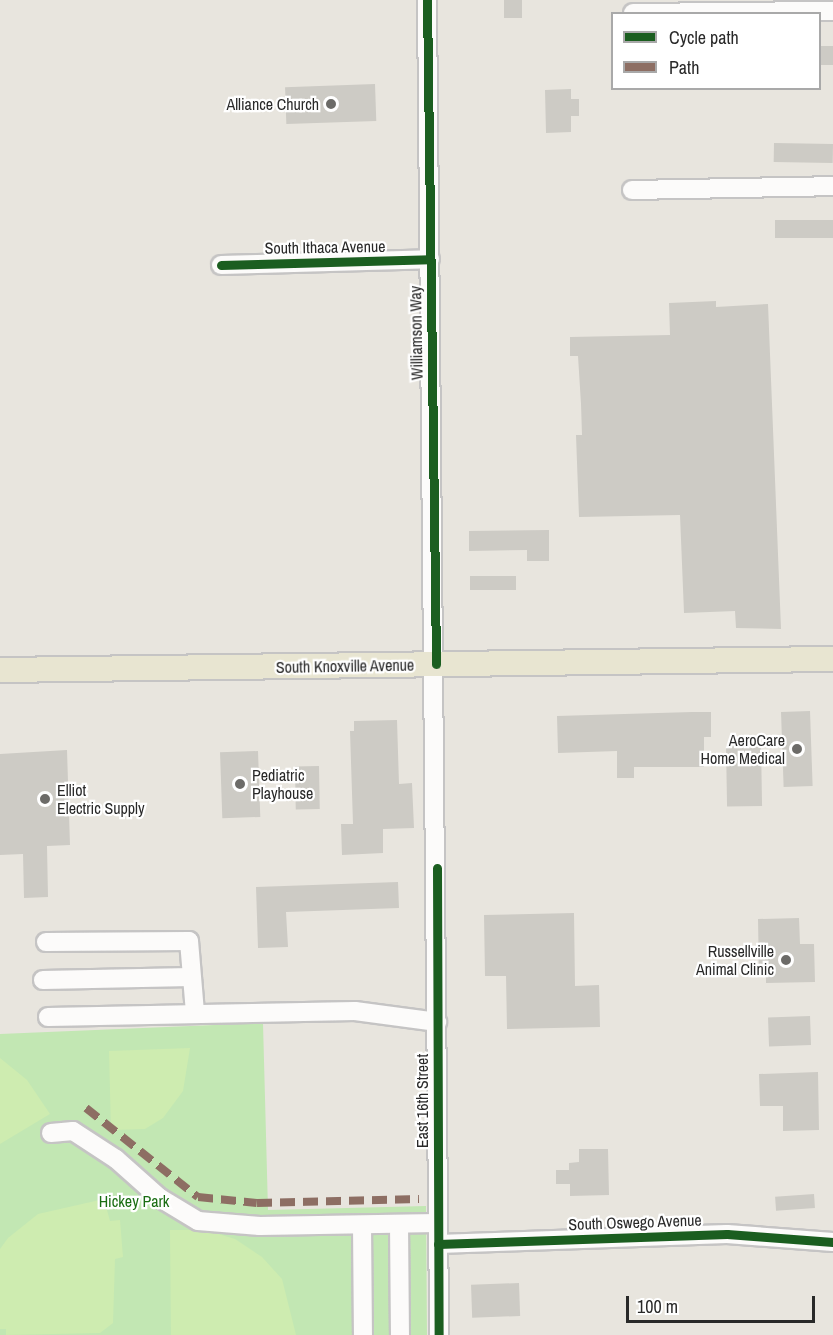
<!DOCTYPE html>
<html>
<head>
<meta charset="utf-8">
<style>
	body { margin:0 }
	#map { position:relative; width:833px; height:1335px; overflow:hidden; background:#e8e5de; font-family:"Archivo Narrow",sans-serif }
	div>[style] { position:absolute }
	.green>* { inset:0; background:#c2e7b3 }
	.pitch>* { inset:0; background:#ceecb0 }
	.building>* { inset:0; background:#cdcbc5; transform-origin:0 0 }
	.roads { filter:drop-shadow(2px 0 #c5c4c4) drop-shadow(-2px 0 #c5c4c4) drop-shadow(0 2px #c5c4c4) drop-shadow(0 -2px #c5c4c4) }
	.minor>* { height:18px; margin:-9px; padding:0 9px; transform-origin:9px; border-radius:9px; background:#fcfbfa }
	.major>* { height:24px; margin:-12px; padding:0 12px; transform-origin:12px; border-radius:12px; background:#e8e5d1 }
	.quiet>* { height:8px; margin-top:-4px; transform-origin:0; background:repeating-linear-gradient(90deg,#8d6e63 0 15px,transparent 0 23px) }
	.cycleway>* { height:9px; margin:-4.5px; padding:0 4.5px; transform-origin:4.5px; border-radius:4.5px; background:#1b5e20 }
	.dots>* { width:16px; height:16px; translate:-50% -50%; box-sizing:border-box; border:3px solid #fff; border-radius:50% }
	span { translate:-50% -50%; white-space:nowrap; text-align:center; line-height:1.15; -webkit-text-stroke:4.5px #fff; paint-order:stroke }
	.poi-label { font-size:16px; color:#292929 }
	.right { translate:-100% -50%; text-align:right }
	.left { translate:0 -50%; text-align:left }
	.street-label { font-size:16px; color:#292929 }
	.park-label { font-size:16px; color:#1a6d13 }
	.legend { position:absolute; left:611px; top:12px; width:210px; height:78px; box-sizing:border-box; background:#fff; border:2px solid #a9a9a9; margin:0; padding:8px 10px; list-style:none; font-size:18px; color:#292929 }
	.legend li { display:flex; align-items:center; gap:12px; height:30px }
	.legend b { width:30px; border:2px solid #a9a9a9 }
	.scale { position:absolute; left:626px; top:1296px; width:189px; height:27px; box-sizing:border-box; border:3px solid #292929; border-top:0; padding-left:8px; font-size:18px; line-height:21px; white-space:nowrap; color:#292929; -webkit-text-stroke:4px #fff; paint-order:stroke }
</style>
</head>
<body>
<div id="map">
	<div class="green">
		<div style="clip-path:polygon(263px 1023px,268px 1210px,426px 1206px,427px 1335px,0 1335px,0 1034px)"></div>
	</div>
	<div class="pitch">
		<div style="clip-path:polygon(190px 1048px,183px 1091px,163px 1118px,145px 1129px,111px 1130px,109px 1051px)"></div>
		<div style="clip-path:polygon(0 1058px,27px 1080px,50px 1114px,0 1144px)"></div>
		<div style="clip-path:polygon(104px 1199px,110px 1221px,120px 1220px,123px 1257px,115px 1259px,113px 1323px,100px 1333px,6px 1335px,6px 1329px,0 1329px,0 1249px,8px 1238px,38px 1214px)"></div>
		<div style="clip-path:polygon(170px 1230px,205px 1230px,235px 1239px,262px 1257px,282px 1279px,296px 1335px,171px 1335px)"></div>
	</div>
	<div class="building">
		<div style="left:504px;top:0;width:18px;height:18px"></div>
		<div style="left:819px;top:46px;width:14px;height:19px"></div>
		<div style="left:375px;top:84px;width:37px;height:90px;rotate:88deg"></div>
		<div style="clip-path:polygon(571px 89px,571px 99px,579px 99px,579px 116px,571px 116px,571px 132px,546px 133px,545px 90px)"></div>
		<div style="left:774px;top:143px;width:59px;height:19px;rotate:1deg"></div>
		<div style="left:775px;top:220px;width:58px;height:18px"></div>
		<div style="clip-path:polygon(716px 301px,716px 307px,768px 304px,781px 629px,736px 628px,735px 611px,684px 613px,680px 515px,579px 517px,576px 435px,582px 435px,581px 404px,578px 356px,570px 356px,570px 337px,670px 335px,669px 303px)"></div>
		<div style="clip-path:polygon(549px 530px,549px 561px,527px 561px,527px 550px,469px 551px,469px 531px)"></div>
		<div style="left:516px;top:576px;width:14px;height:46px;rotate:90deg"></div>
		<div style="left:810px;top:711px;width:75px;height:29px;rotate:88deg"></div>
		<div style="clip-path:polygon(692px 712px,711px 712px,711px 737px,704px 737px,704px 767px,634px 767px,634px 778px,617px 778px,617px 751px,558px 753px,557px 716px)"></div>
		<div style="clip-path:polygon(397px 720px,399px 784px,412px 783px,414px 828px,383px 829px,383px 853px,342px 855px,341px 824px,353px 824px,350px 731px,354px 731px,354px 721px)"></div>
		<div style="left:761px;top:745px;width:61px;height:35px;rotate:89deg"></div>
		<div style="clip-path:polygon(67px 750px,70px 845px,47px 846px,48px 897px,24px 898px,23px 854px,0 855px,0 754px)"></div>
		<div style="left:258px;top:751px;width:66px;height:38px;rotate:88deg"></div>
		<div style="left:319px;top:766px;width:43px;height:24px;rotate:89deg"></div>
		<div style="clip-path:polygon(398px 882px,399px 908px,286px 912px,288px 947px,258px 948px,256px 887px)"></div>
		<div style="clip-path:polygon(574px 913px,575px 986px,599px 985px,600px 1027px,507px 1029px,506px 976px,485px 976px,484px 915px)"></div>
		<div style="clip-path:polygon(799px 918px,800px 944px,814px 944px,815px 982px,766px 983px,766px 976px,759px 976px,758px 919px)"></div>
		<div style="left:810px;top:1016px;width:29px;height:42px;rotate:88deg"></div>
		<div style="clip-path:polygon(818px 1072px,819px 1130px,783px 1131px,783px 1106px,760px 1106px,759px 1074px)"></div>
		<div style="clip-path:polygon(579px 1149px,608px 1149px,609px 1195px,570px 1196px,570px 1184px,556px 1184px,556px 1170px,569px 1170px,569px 1163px,579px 1162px)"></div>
		<div style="left:814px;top:1194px;width:14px;height:39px;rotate:86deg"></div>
		<div style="left:519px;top:1283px;width:33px;height:48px;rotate:88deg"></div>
	</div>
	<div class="roads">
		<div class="minor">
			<div style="left:427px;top:0;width:1335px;rotate:89.48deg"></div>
			<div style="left:633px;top:13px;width:200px;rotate:-0.6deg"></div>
			<div style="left:632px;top:190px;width:201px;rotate:-1.1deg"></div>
			<div style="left:221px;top:265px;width:209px;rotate:-1.6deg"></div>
			<div style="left:46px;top:942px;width:143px;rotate:-0.4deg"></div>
			<div style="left:189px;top:941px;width:72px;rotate:85.2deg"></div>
			<div style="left:43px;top:980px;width:148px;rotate:-1.2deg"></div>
			<div style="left:48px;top:1017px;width:307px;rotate:-1.1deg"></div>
			<div style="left:355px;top:1011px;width:83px;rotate:7.6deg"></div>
			<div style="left:51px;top:1133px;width:22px;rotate:-5deg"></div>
			<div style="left:73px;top:1131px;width:51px;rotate:33.1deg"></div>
			<div style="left:116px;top:1159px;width:59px;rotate:41.6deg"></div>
			<div style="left:160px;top:1198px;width:44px;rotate:31.2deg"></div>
			<div style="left:198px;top:1221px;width:62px;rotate:4.6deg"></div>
			<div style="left:260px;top:1226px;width:177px;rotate:-1deg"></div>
			<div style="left:399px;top:1224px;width:111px;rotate:89.5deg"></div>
			<div style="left:362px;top:1225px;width:110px;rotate:89.5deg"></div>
			<div style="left:438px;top:1244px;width:289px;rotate:-2deg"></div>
			<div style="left:727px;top:1234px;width:106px;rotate:4.3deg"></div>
		</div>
		<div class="major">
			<div style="left:0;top:670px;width:833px;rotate:-0.76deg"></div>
		</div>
	</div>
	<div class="quiet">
		<div style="left:86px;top:1108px;width:143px;rotate:38.5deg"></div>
		<div style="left:198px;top:1197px;width:59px;rotate:5.8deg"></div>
		<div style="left:257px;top:1203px;width:162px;rotate:-1.4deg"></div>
	</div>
	<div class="cycleway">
		<div style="left:427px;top:0;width:664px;rotate:89.22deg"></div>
		<div style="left:221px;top:265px;width:209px;rotate:-1.6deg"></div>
		<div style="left:437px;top:868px;width:467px;rotate:89.8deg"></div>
		<div style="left:438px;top:1244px;width:289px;rotate:-2deg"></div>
		<div style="left:727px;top:1234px;width:106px;rotate:4.3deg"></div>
	</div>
	<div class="dots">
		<div style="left:331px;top:104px;background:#6c6b68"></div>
		<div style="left:797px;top:749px;background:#6c6b68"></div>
		<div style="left:240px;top:784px;background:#6c6b68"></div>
		<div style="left:45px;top:799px;background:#6c6b68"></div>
		<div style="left:786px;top:960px;background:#6c6b68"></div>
	</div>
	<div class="poi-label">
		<span class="right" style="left:319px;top:104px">Alliance Church</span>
		<span class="right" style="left:785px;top:749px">AeroCare<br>Home Medical</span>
		<span class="left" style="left:252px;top:784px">Pediatric<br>Playhouse</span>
		<span class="left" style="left:57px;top:799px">Elliot<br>Electric Supply</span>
		<span class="right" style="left:774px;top:960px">Russellville<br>Animal Clinic</span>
	</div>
	<div class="street-label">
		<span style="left:325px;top:247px;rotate:-1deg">South Ithaca Avenue</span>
		<span style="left:416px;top:333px;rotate:-91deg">Williamson Way</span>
		<span style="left:345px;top:666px;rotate:-1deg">South Knoxville Avenue</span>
		<span style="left:422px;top:1101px;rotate:-90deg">East 16th Street</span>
		<span style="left:635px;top:1222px;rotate:-2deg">South Oswego Avenue</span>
	</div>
	<div class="park-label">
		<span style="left:134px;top:1201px">Hickey Park</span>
	</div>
	<ul class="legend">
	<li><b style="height:8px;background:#1b5e20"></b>Cycle path</li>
	<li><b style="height:8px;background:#8d6e63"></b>Path</li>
	</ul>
	<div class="scale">100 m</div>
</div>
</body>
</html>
